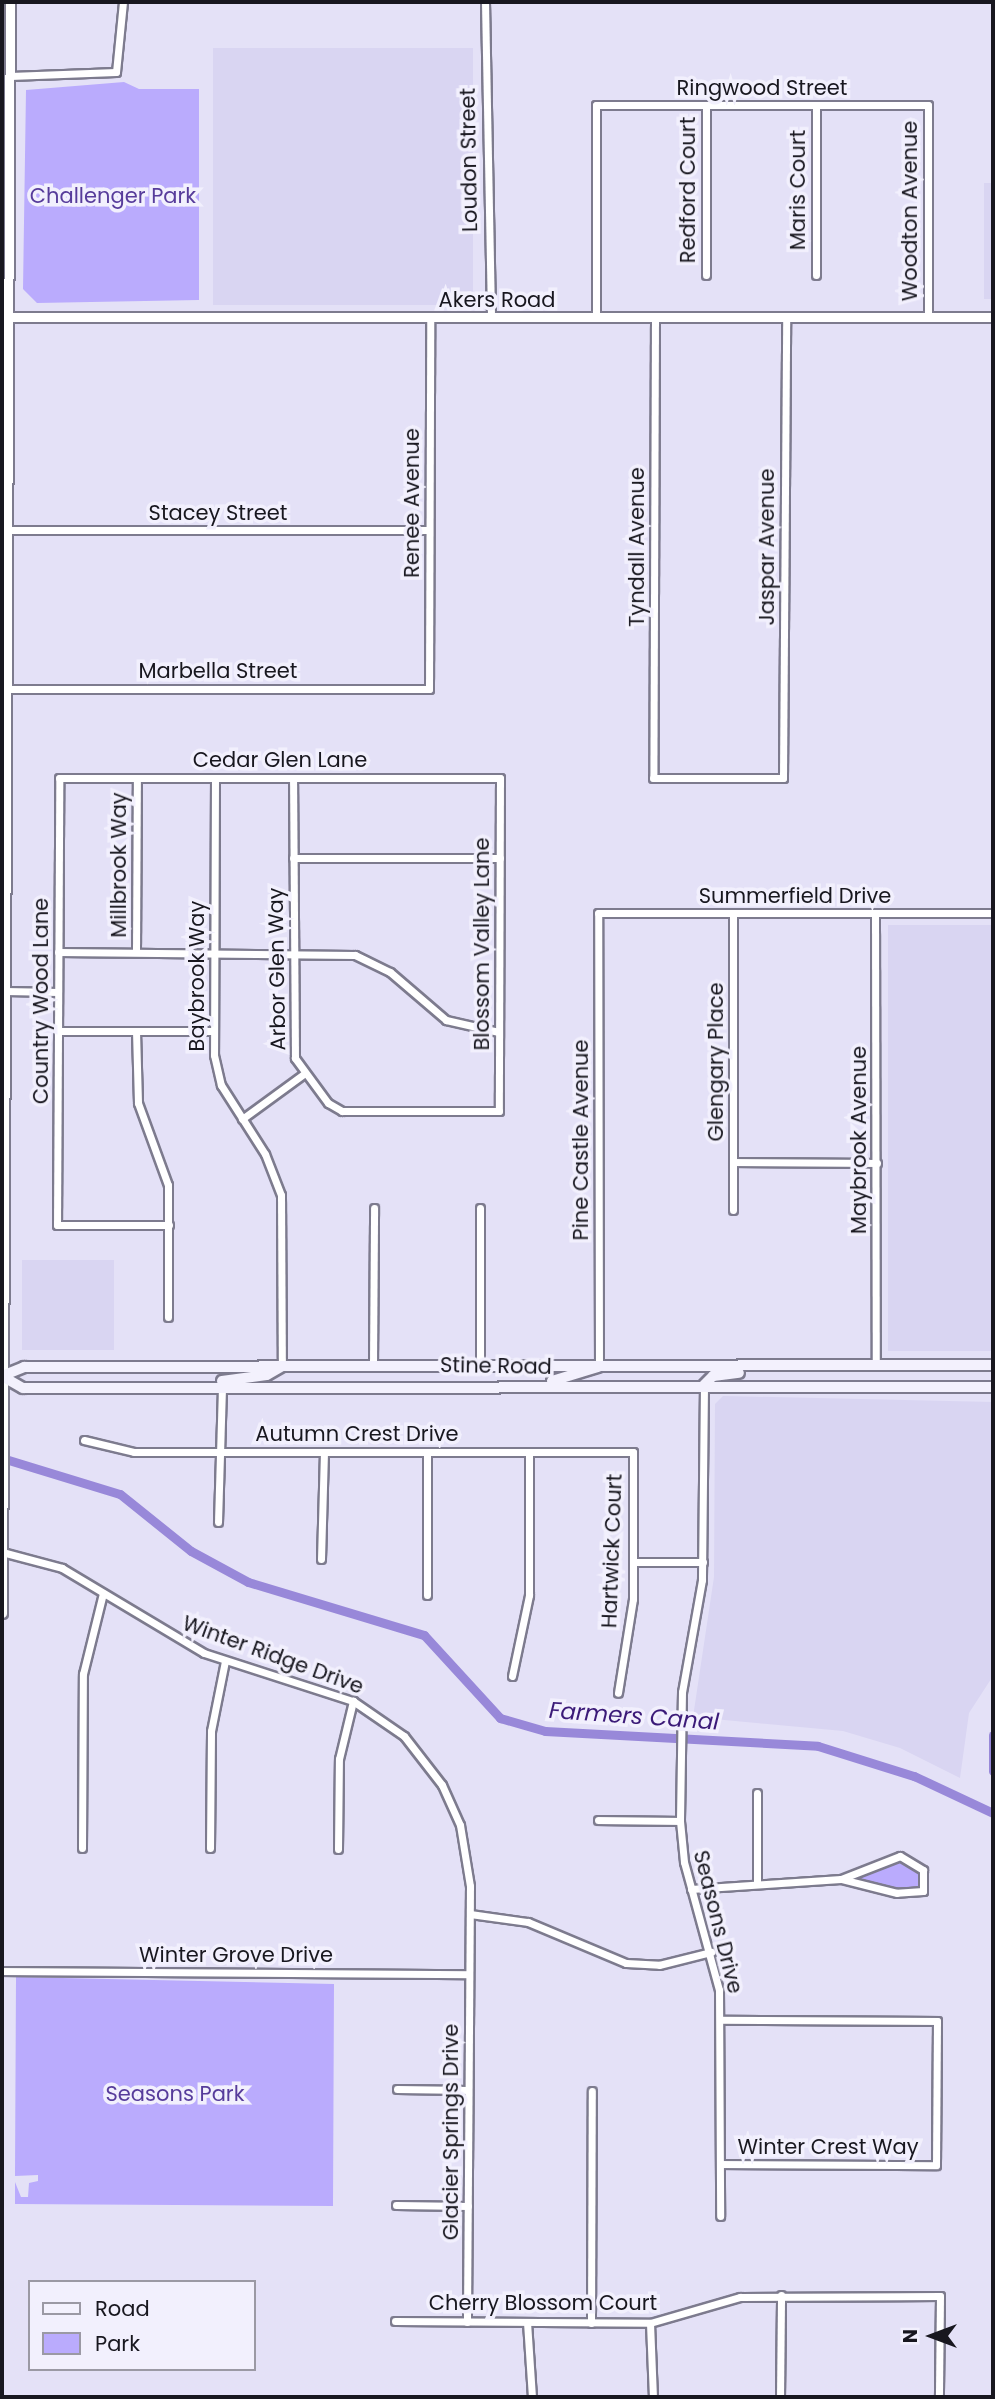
<!DOCTYPE html>
<html>
<head>
<meta charset="utf-8">
<style>
	body { margin:0 }
	#map { position:relative; width:995px; height:2399px; overflow:hidden; background:#e4e1f7; font-family:Poppins,sans-serif }
	div>[style] { position:absolute }
	.built>* { inset:0; background:#d9d5f2; transform-origin:0 0 }
	.green>* { inset:0; background:#baabfd }
	.canal>* { height:9px; margin:-4.5px; padding:0 4.5px; transform-origin:4.5px; border-radius:4.5px; background:#9888d9 }
	.roads { filter:drop-shadow(2px 0 #7d7b8e) drop-shadow(-2px 0 #7d7b8e) drop-shadow(0 2px #7d7b8e) drop-shadow(0 -2px #7d7b8e) }
	.minor>* { height:7px; margin:-3.5px; padding:0 3.5px; transform-origin:3.5px; border-radius:3.5px; background:#fff }
	.tertiary>* { height:9px; margin:-4.5px; padding:0 4.5px; transform-origin:4.5px; border-radius:4.5px; background:#fff }
	.secondary>* { height:10px; margin:-5px; padding:0 5px; transform-origin:5px; border-radius:5px; background:#f3f1fd }
	span { translate:-50% -50%; white-space:nowrap; text-align:center; line-height:1.15; -webkit-text-stroke:7px #f2f0fd; paint-order:stroke }
	.street-label { font-size:21px; color:#18171f }
	.park-label { font-size:21px; color:#573c9b }
	.water-label { font-size:23px; color:#3b1a78; font-style:italic }
	.frame { position:absolute; inset:0; border:4px solid #18171f; pointer-events:none }
	.legend { position:absolute; left:28px; top:2280px; width:228px; height:91px; box-sizing:border-box; background:#f2f0fd; border:2px solid #9b99a4; margin:0; padding:9px 12px; list-style:none; font-size:21px; color:#18171f }
	.legend li { display:flex; align-items:center; gap:14px; height:35px }
	.legend b { width:35px; border:2px solid #9b99a4 }
	.north { position:absolute; left:897px; top:2301px; width:70px; height:70px; -webkit-text-stroke:5px #f2f0fd; paint-order:stroke; rotate:270deg; font-size:19px; font-weight:700; line-height:28px; text-align:center; color:#18171f }
	.north::after { content:''; display:block; margin:auto; width:24px; height:32px; background:#18171f; clip-path:polygon(50% 0,100% 100%,50% 72%,0 100%) }
</style>
</head>
<body>
<div id="map">
	<div class="built">
		<div style="left:213px;top:48px;width:260px;height:257px"></div>
		<div style="left:984px;top:183px;width:9px;height:116px"></div>
		<div style="left:888px;top:925px;width:105px;height:426px"></div>
		<div style="left:22px;top:1260px;width:92px;height:90px"></div>
		<div style="clip-path:polygon(723px 1396px,993px 1402px,993px 1676px,969px 1713px,960px 1778px,900px 1748px,843px 1731px,693px 1717px,714px 1577px,715px 1404px)"></div>
	</div>
	<div class="green">
		<div style="clip-path:polygon(124px 82px,139px 89px,199px 89px,199px 300px,37px 303px,23px 289px,26px 90px)"></div>
		<div style="clip-path:polygon(891px 1856px,923px 1870px,926px 1887px,897px 1893px,841px 1879px)"></div>
		<div style="clip-path:polygon(16px 1977px,334px 1984px,333px 2206px,15px 2204px,15px 2182px,21px 2197px,28px 2197px,29px 2183px,38px 2181px,38px 2175px,15px 2176px)"></div>
	</div>
	<div class="canal">
		<div style="left:2px;top:1458px;width:123px;rotate:17deg"></div>
		<div style="left:120px;top:1494px;width:91px;rotate:38.8deg"></div>
		<div style="left:191px;top:1551px;width:65px;rotate:28.5deg"></div>
		<div style="left:248px;top:1582px;width:184px;rotate:16.8deg"></div>
		<div style="left:424px;top:1635px;width:113px;rotate:47.5deg"></div>
		<div style="left:500px;top:1718px;width:47px;rotate:16.1deg"></div>
		<div style="left:545px;top:1731px;width:273px;rotate:3.1deg"></div>
		<div style="left:818px;top:1746px;width:101px;rotate:17.4deg"></div>
		<div style="left:914px;top:1776px;width:87px;rotate:25.1deg"></div>
		<div style="left:993px;top:1735px;width:36px;rotate:90deg"></div>
	</div>
	<div class="roads">
		<div class="minor">
			<div style="left:485px;top:2px;width:315px;rotate:88.9deg"></div>
			<div style="left:10px;top:76px;width:106px;rotate:-2.2deg"></div>
			<div style="left:116px;top:72px;width:70px;rotate:-84.3deg"></div>
			<div style="left:706px;top:105px;width:170px;rotate:90deg"></div>
			<div style="left:816px;top:105px;width:170px;rotate:90deg"></div>
			<div style="left:596px;top:317px;width:212px;rotate:-90deg"></div>
			<div style="left:596px;top:105px;width:332px"></div>
			<div style="left:928px;top:105px;width:212px;rotate:90deg"></div>
			<div style="left:655px;top:317px;width:461px;rotate:90.2deg"></div>
			<div style="left:653px;top:778px;width:130px"></div>
			<div style="left:783px;top:778px;width:461px;rotate:-89.6deg"></div>
			<div style="left:8px;top:530px;width:421px"></div>
			<div style="left:7px;top:689px;width:422px"></div>
			<div style="left:429px;top:689px;width:372px;rotate:-89.8deg"></div>
			<div style="left:215px;top:778px;width:277px;rotate:90.2deg"></div>
			<div style="left:214px;top:1055px;width:31px;rotate:77deg"></div>
			<div style="left:221px;top:1085px;width:82px;rotate:57.5deg"></div>
			<div style="left:265px;top:1154px;width:44px;rotate:68.7deg"></div>
			<div style="left:281px;top:1195px;width:171px;rotate:89.7deg"></div>
			<div style="left:293px;top:858px;width:207px"></div>
			<div style="left:733px;top:913px;width:297px;rotate:90deg"></div>
			<div style="left:875px;top:914px;width:452px;rotate:89.9deg"></div>
			<div style="left:58px;top:952px;width:297px;rotate:0.6deg"></div>
			<div style="left:355px;top:955px;width:39px;rotate:26deg"></div>
			<div style="left:390px;top:972px;width:74px;rotate:40.6deg"></div>
			<div style="left:446px;top:1020px;width:54px;rotate:12.8deg"></div>
			<div style="left:136px;top:952px;width:174px;rotate:-89.7deg"></div>
			<div style="left:5px;top:991px;width:53px;rotate:1.1deg"></div>
			<div style="left:58px;top:1031px;width:156px"></div>
			<div style="left:136px;top:1031px;width:72px;rotate:88.4deg"></div>
			<div style="left:138px;top:1103px;width:87px;rotate:69.9deg"></div>
			<div style="left:168px;top:1185px;width:132px;rotate:90deg"></div>
			<div style="left:242px;top:1119px;width:78px;rotate:-36.1deg"></div>
			<div style="left:733px;top:1162px;width:144px;rotate:0.4deg"></div>
			<div style="left:480px;top:1208px;width:157px;rotate:90deg"></div>
			<div style="left:169px;top:1225px;width:112px;rotate:180deg"></div>
			<div style="left:57px;top:1225px;width:447px;rotate:-89.7deg"></div>
			<div style="left:59px;top:778px;width:441px"></div>
			<div style="left:500px;top:778px;width:333px;rotate:90.2deg"></div>
			<div style="left:499px;top:1111px;width:157px;rotate:180deg"></div>
			<div style="left:342px;top:1111px;width:16px;rotate:-150deg"></div>
			<div style="left:328px;top:1103px;width:56px;rotate:-126.3deg"></div>
			<div style="left:295px;top:1058px;width:280px;rotate:-90.4deg"></div>
			<div style="left:373px;top:1364px;width:156px;rotate:-89.6deg"></div>
			<div style="left:599px;top:1366px;width:453px;rotate:-90.1deg"></div>
			<div style="left:598px;top:913px;width:395px"></div>
			<div style="left:704px;top:1385px;width:195px;rotate:90.6deg"></div>
			<div style="left:702px;top:1580px;width:114px;rotate:100.1deg"></div>
			<div style="left:682px;top:1692px;width:129px;rotate:90.9deg"></div>
			<div style="left:680px;top:1821px;width:41px;rotate:84.4deg"></div>
			<div style="left:684px;top:1862px;width:133px;rotate:74.7deg"></div>
			<div style="left:719px;top:1990px;width:226px;rotate:89.7deg"></div>
			<div style="left:84px;top:1440px;width:51px;rotate:13.5deg"></div>
			<div style="left:134px;top:1452px;width:499px"></div>
			<div style="left:633px;top:1452px;width:147px;rotate:90deg"></div>
			<div style="left:633px;top:1599px;width:95px;rotate:99.1deg"></div>
			<div style="left:427px;top:1452px;width:143px;rotate:90deg"></div>
			<div style="left:218px;top:1522px;width:136px;rotate:-88.3deg"></div>
			<div style="left:2px;top:1552px;width:62px;rotate:14.9deg"></div>
			<div style="left:62px;top:1568px;width:165px;rotate:30.9deg"></div>
			<div style="left:204px;top:1653px;width:157px;rotate:17.9deg"></div>
			<div style="left:353px;top:1701px;width:62px;rotate:34.5deg"></div>
			<div style="left:404px;top:1736px;width:62px;rotate:52.2deg"></div>
			<div style="left:442px;top:1785px;width:44px;rotate:65.8deg"></div>
			<div style="left:460px;top:1825px;width:62px;rotate:80.7deg"></div>
			<div style="left:470px;top:1886px;width:436px;rotate:90.4deg"></div>
			<div style="left:321px;top:1559px;width:107px;rotate:-88.4deg"></div>
			<div style="left:633px;top:1562px;width:70px"></div>
			<div style="left:512px;top:1676px;width:83px;rotate:-78.1deg"></div>
			<div style="left:529px;top:1595px;width:143px;rotate:-90deg"></div>
			<div style="left:757px;top:1793px;width:89px;rotate:90deg"></div>
			<div style="left:598px;top:1820px;width:82px;rotate:0.7deg"></div>
			<div style="left:82px;top:1848px;width:174px;rotate:-89.7deg"></div>
			<div style="left:83px;top:1674px;width:83px;rotate:-76.1deg"></div>
			<div style="left:210px;top:1848px;width:117px;rotate:-89.5deg"></div>
			<div style="left:211px;top:1731px;width:71px;rotate:-78.7deg"></div>
			<div style="left:338px;top:1849px;width:90px;rotate:-89.4deg"></div>
			<div style="left:339px;top:1759px;width:60px;rotate:-76.4deg"></div>
			<div style="left:900px;top:1856px;width:27px;rotate:31deg"></div>
			<div style="left:923px;top:1870px;width:21px;rotate:90deg"></div>
			<div style="left:923px;top:1891px;width:26px;rotate:176deg"></div>
			<div style="left:897px;top:1893px;width:58px;rotate:-166deg"></div>
			<div style="left:841px;top:1879px;width:63px;rotate:-21.3deg"></div>
			<div style="left:691px;top:1889px;width:150px;rotate:-3.8deg"></div>
			<div style="left:470px;top:1914px;width:59px;rotate:7.9deg"></div>
			<div style="left:528px;top:1922px;width:106px;rotate:22.7deg"></div>
			<div style="left:626px;top:1963px;width:33px;rotate:3deg"></div>
			<div style="left:659px;top:1965px;width:54px;rotate:-14deg"></div>
			<div style="left:2px;top:1971px;width:467px;rotate:0.4deg"></div>
			<div style="left:397px;top:2089px;width:71px;rotate:0.8deg"></div>
			<div style="left:720px;top:2164px;width:216px;rotate:0.3deg"></div>
			<div style="left:936px;top:2165px;width:144px;rotate:-89.6deg"></div>
			<div style="left:937px;top:2021px;width:216px;rotate:-179.7deg"></div>
			<div style="left:396px;top:2205px;width:72px;rotate:0.8deg"></div>
			<div style="left:395px;top:2321px;width:255px;rotate:0.4deg"></div>
			<div style="left:650px;top:2323px;width:94px;rotate:-16.1deg"></div>
			<div style="left:740px;top:2297px;width:200px;rotate:-0.3deg"></div>
			<div style="left:940px;top:2296px;width:101px;rotate:90.6deg"></div>
			<div style="left:527px;top:2322px;width:75px;rotate:86.2deg"></div>
			<div style="left:591px;top:2323px;width:232px;rotate:-89.8deg"></div>
			<div style="left:650px;top:2323px;width:74px;rotate:87.7deg"></div>
			<div style="left:780px;top:2397px;width:102px;rotate:-89.4deg"></div>
		</div>
		<div class="tertiary">
			<div style="left:2px;top:317px;width:991px"></div>
			<div style="left:2px;top:1613px;width:1611px;rotate:-89.72deg"></div>
		</div>
		<div class="secondary">
			<div style="left:2px;top:1376px;width:24px;rotate:30deg"></div>
			<div style="left:23px;top:1388px;width:970px;rotate:-0.06deg"></div>
			<div style="left:2px;top:1376px;width:24px;rotate:-22deg"></div>
			<div style="left:24px;top:1367px;width:969px;rotate:-0.12deg"></div>
			<div style="left:222px;top:1381px;width:45px;rotate:-7.6deg"></div>
			<div style="left:267px;top:1375px;width:16px;rotate:-30deg"></div>
			<div style="left:552px;top:1381px;width:48px;rotate:-16.9deg"></div>
			<div style="left:704px;top:1385px;width:13px;rotate:-45deg"></div>
			<div style="left:713px;top:1376px;width:26px;rotate:-7deg"></div>
		</div>
	</div>
	<div class="street-label">
		<span style="left:762px;top:88px">Ringwood Street</span>
		<span style="left:469px;top:160px;rotate:-91deg">Loudon Street</span>
		<span style="left:688px;top:190px;rotate:-90deg">Redford Court</span>
		<span style="left:798px;top:190px;rotate:-90deg">Maris Court</span>
		<span style="left:910px;top:211px;rotate:-90deg">Woodton Avenue</span>
		<span style="left:497px;top:300px">Akers Road</span>
		<span style="left:412px;top:503px;rotate:-90deg">Renee Avenue</span>
		<span style="left:218px;top:513px">Stacey Street</span>
		<span style="left:637px;top:547px;rotate:-90deg">Tyndall Avenue</span>
		<span style="left:767px;top:547px;rotate:-90deg">Jaspar Avenue</span>
		<span style="left:218px;top:671px">Marbella Street</span>
		<span style="left:280px;top:760px">Cedar Glen Lane</span>
		<span style="left:119px;top:865px;rotate:-90deg">Millbrook Way</span>
		<span style="left:795px;top:896px">Summerfield Drive</span>
		<span style="left:482px;top:944px;rotate:-90deg">Blossom Valley Lane</span>
		<span style="left:277px;top:969px;rotate:-91deg">Arbor Glen Way</span>
		<span style="left:197px;top:976px;rotate:-90deg">Baybrook Way</span>
		<span style="left:41px;top:1001px;rotate:-90deg">Country Wood Lane</span>
		<span style="left:716px;top:1062px;rotate:-90deg">Glengary Place</span>
		<span style="left:581px;top:1140px;rotate:-90deg">Pine Castle Avenue</span>
		<span style="left:859px;top:1140px;rotate:-90deg">Maybrook Avenue</span>
		<span style="left:496px;top:1366px;rotate:1deg">Stine Road</span>
		<span style="left:357px;top:1434px">Autumn Crest Drive</span>
		<span style="left:612px;top:1551px;rotate:-88deg">Hartwick Court</span>
		<span style="left:273px;top:1655px;rotate:20deg">Winter Ridge Drive</span>
		<span style="left:718px;top:1922px;rotate:76deg">Seasons Drive</span>
		<span style="left:236px;top:1955px">Winter Grove Drive</span>
		<span style="left:451px;top:2132px;rotate:-90deg">Glacier Springs Drive</span>
		<span style="left:828px;top:2147px">Winter Crest Way</span>
		<span style="left:543px;top:2303px">Cherry Blossom Court</span>
	</div>
	<div class="park-label">
		<span style="left:113px;top:196px">Challenger Park</span>
		<span style="left:175px;top:2094px">Seasons Park</span>
	</div>
	<div class="water-label">
		<span style="left:634px;top:1716px;rotate:4deg">Farmers Canal</span>
	</div>
	<div class="frame"></div>
	<ul class="legend">
	<li><b style="height:9px;background:#f3f1fd"></b>Road</li>
	<li><b style="height:19px;background:#baabfd"></b>Park</li>
	</ul>
	<div class="north">N</div>
</div>
</body>
</html>
